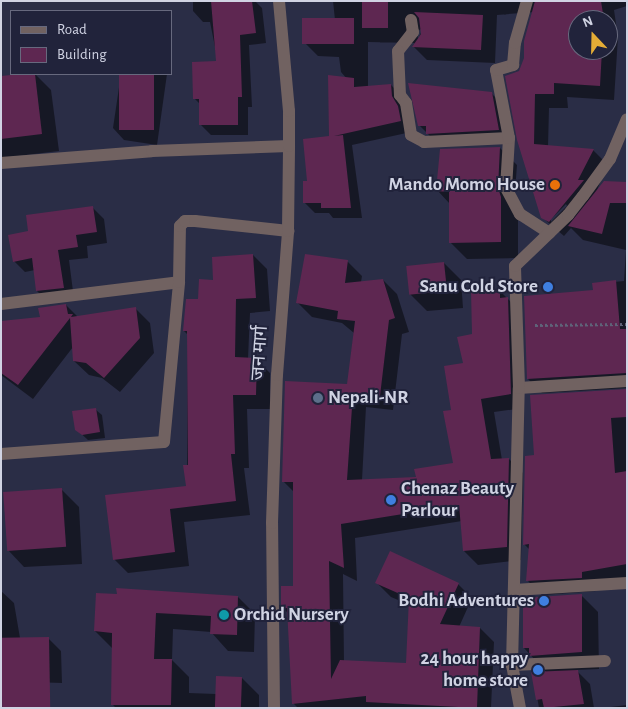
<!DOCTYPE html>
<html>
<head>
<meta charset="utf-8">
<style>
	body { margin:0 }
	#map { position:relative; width:628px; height:709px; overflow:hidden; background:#2a2d46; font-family:"Alegreya Sans","Noto Sans Devanagari",sans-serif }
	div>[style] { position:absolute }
	.shadow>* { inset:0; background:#0007 }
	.building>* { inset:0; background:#5e2751; transform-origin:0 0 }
	.path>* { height:3px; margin-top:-1.5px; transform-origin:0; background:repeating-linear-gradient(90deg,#5f6278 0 2.5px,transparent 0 5px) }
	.minor>* { height:12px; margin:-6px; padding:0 6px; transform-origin:6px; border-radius:6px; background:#716261 }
	.dots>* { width:14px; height:14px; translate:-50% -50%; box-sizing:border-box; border:2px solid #21233b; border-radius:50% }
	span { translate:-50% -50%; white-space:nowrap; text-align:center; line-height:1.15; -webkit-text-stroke:4px #21233b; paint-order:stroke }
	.poi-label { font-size:19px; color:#d0d3e3; font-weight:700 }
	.right { translate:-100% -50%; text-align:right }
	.left { translate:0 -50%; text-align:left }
	.street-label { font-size:19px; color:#d0d3e3 }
	.frame { position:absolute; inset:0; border:2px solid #d0d3e3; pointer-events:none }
	.legend { position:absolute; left:10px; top:10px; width:162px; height:65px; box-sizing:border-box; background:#21233b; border:1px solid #67697e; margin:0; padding:6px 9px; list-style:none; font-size:15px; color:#d0d3e3 }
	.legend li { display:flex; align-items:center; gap:10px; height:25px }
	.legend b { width:25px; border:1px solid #67697e }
	.north { position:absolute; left:568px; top:10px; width:50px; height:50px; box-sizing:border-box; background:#21233b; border:1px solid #67697e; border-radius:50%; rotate:339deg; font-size:14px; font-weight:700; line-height:20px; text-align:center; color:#d0d3e3 }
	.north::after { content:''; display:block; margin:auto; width:18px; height:22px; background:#e5ad36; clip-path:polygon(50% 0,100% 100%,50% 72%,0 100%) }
</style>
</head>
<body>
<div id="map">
	<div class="shadow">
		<div style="clip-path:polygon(193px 1px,255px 1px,262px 8px,266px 43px,249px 45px,252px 107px,248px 107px,248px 135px,211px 135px,201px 125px,201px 105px,194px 98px,218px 62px,210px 22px,203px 22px,193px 11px)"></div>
		<div style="clip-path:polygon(evenodd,333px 1px,627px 1px,627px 6px,614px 10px,618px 37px,614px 100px,567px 97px,568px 108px,549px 108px,548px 147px,593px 150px,607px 164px,596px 193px,627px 184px,627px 388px,542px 393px,528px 379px,594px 291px,594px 284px,624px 281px,626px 250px,583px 240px,571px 228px,564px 236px,542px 217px,520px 72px,526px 58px,534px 12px,497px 15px,495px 63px,427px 60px,413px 46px,415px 43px,368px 42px,368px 87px,391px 85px,402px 96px,411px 132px,352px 145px,362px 218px,333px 218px,329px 213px,315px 213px,304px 202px,309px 182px,330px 138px,347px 79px,341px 72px,339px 57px,318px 56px,304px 42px,335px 20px,333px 1px,578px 20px,608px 20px,608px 50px,578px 50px,578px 20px,333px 1px,422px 28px,422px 31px,418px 39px,417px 32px,422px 28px,333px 1px,566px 204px,567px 206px,551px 222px,551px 219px,566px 204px)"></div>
		<div style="clip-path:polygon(35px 74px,51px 90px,59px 151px,1px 158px,1px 78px)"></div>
		<div style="clip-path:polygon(121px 74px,167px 74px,157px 145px,124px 140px,113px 128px)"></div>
		<div style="clip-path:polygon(491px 93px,502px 104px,509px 140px,430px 136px,419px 125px)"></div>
		<div style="clip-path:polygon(500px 148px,517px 165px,514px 205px,518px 214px,518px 258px,467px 259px,450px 242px,450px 204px,437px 190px)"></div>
		<div style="clip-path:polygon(93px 208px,104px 219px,107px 243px,87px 246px,88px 258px,69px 260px,74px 299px,48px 302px,37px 291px,35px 270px,25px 272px,14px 261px,30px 232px)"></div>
		<div style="clip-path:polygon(253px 255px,267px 269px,270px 311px,250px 313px,248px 359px,256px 359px,270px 373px,270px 409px,247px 409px,249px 468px,244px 468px,250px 515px,184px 522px,189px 566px,128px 573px,114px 559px,187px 487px,188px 335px,184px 331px,199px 301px,215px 281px)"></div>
		<div style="clip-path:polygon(306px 256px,348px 262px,362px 276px,361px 282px,383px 280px,397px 294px,409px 332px,402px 334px,393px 410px,366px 407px,362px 480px,417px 478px,454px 464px,452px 411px,473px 335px,500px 291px,522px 313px,524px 408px,494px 412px,502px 460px,509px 459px,523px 473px,521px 560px,478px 565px,464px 551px,462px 521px,355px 538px,357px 581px,343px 574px,344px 662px,407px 664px,410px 605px,391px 597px,377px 583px,458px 584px,472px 598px,459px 627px,480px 628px,494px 642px,491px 708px,298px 708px,294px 704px,289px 614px,283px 608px,295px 587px,294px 492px,283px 481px,348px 385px,354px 333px,342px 323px,312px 317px,298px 303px)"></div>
		<div style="clip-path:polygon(444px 263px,461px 280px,463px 308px,427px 311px,410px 294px)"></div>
		<div style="clip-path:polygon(66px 305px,78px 317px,135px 308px,150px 323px,154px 353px,120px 392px,102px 378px,89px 375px,74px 361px,73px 347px,33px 399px,1px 375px,1px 323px,41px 318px)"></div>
		<div style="clip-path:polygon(627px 390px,627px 580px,596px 586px,596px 591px,542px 595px,528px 581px,530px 550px,524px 544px,536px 456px)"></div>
		<div style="clip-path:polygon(96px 410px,102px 415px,105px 438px,88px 440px,76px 429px)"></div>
		<div style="clip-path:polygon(62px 490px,79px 507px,82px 564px,24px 567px,8px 550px)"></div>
		<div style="clip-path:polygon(1px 591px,14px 603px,20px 638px,48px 638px,61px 651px,62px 683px,1px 681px)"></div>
		<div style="clip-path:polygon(97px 594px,238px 597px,255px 614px,254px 652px,228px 651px,211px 632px,173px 629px,172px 660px,189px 677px,189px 693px,216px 694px,242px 678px,259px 695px,259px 708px,116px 708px,112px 704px,113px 649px,95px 631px)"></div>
		<div style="clip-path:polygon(581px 595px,598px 612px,599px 669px,576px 670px,590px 684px,594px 708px,539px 708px,533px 673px,547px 673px,524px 648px)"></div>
		<div style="clip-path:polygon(627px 705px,627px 708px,603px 708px)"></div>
	</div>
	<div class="building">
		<div style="clip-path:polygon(211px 1px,252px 1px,256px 33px,240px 35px,242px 97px,238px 97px,238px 125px,199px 125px,199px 99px,193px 99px,192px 62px,216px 61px)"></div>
		<div style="left:362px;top:1px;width:26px;height:27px"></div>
		<div style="clip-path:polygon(535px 1px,601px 1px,604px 20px,578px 20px,578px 50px,602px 50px,600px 86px,554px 83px,554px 94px,535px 94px,534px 144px,594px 149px,578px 180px,584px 180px,549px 222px,541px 218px,517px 140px,505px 76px,519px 71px,524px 58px,524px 41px)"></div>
		<div style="clip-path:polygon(414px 12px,483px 15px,481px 50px,412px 47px,421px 34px,419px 18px)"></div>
		<div style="left:354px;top:18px;width:26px;height:52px;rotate:90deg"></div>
		<div style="clip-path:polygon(21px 74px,35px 74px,42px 134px,1px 139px,1px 76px)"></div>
		<div style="left:119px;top:74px;width:35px;height:56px"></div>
		<div style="clip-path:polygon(328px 75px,354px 78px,354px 87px,391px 84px,392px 96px,398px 106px,401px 121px,334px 136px,343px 135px,351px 208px,321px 208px,321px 203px,303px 203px,303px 181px,307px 181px,303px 139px,329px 136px)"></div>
		<div style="clip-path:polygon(408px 83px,492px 92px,499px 130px,426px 134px,426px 126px,418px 126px)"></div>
		<div style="clip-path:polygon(500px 147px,498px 188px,501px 197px,501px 242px,449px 243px,449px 192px,436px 191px,440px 149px)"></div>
		<div style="clip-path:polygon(604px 181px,627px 182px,627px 203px,610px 203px,602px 234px,568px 226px)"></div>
		<div style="clip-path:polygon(93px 206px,97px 232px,76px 235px,78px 247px,58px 250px,64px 288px,36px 291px,32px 258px,13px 262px,8px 235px,28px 231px,26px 215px)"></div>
		<div style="clip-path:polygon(253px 254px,256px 298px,236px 299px,235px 357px,257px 358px,256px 395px,233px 395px,235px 454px,231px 454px,236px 501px,170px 509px,175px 552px,113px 560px,105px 495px,186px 486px,183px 465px,188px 465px,187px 331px,183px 331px,186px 299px,198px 299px,199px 279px,213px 280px,212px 257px)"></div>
		<div style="clip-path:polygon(305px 254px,348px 260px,345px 283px,383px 279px,395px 318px,389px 320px,380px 396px,353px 393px,347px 480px,416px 477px,414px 469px,453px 463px,443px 411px,451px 410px,444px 366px,463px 363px,457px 337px,472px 334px,471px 291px,500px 290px,500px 298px,508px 297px,511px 394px,481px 399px,491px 459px,509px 458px,507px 547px,463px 551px,459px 505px,341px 524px,344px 568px,329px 561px,331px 679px,340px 660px,406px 663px,409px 598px,375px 583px,390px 551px,459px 583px,440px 624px,480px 627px,477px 708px,366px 702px,366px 696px,292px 704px,287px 608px,281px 609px,281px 586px,293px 586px,293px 482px,282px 482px,285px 381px,347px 384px,355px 321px,337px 319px,338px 311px,296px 303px)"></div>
		<div style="left:444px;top:262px;width:29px;height:38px;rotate:84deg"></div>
		<div style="clip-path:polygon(616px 280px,620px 329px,627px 329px,627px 373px,527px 379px,524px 296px,593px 290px,592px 283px)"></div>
		<div style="clip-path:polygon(66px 304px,68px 314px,73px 314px,71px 317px,136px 307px,140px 338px,104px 378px,86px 363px,73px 361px,70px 318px,18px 385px,1px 373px,1px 321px,40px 317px,38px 308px)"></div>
		<div style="clip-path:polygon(627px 389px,627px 417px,611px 418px,615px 473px,627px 471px,627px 564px,582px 572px,582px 578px,526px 581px,529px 544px,523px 545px,525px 456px,534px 455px,530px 395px)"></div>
		<div style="clip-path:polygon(96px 408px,100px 432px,82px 435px,75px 430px,72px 411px)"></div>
		<div style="left:62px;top:488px;width:59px;height:59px;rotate:86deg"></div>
		<div style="clip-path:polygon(116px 588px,238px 596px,237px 635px,210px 634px,211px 616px,156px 613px,154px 659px,172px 659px,171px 705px,111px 705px,112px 633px,94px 631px,96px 593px,117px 594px)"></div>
		<div style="clip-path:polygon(582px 594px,582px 652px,529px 656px,529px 648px,523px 648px,523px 598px)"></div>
		<div style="left:49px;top:637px;width:71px;height:48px;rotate:89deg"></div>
		<div style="clip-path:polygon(578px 670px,584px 704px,544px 708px,542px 699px,536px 700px,531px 672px)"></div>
		<div style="left:216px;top:676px;width:26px;height:32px;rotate:2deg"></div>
	</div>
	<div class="path">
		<div style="left:535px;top:325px;width:92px;rotate:-0.6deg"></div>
	</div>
	<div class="minor">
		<div style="left:411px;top:20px;width:12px;rotate:81deg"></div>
		<div style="left:413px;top:32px;width:24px;rotate:128deg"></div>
		<div style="left:398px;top:51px;width:44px;rotate:87.4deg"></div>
		<div style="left:400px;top:95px;width:10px;rotate:53deg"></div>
		<div style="left:406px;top:103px;width:32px;rotate:81deg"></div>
		<div style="left:411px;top:135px;width:15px;rotate:28deg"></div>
		<div style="left:424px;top:142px;width:85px;rotate:-2.7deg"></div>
		<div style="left:509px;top:138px;width:50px;rotate:93.4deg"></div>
		<div style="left:506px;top:188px;width:30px;rotate:62deg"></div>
		<div style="left:520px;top:214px;width:35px;rotate:33deg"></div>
		<div style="left:509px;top:138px;width:69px;rotate:-100.8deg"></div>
		<div style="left:496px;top:70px;width:18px;rotate:-16deg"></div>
		<div style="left:513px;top:65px;width:22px;rotate:-85deg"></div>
		<div style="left:515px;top:43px;width:44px;rotate:-74.1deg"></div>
		<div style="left:1px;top:163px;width:151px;rotate:-4.5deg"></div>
		<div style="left:152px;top:151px;width:137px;rotate:-2.1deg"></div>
		<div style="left:1px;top:304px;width:179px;rotate:-7deg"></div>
		<div style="left:519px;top:388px;width:108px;rotate:-3.7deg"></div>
		<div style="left:1px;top:454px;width:163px;rotate:-4.2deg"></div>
		<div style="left:164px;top:442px;width:161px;rotate:-84.6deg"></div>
		<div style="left:179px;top:282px;width:56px;rotate:-89deg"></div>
		<div style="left:180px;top:226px;width:7px;rotate:-45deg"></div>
		<div style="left:185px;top:221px;width:10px"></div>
		<div style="left:195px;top:221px;width:94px;rotate:6.1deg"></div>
		<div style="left:514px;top:590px;width:113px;rotate:-3.5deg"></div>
		<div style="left:512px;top:665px;width:93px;rotate:-2.5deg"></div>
		<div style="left:274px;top:708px;width:185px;rotate:-90.6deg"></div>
		<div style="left:272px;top:523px;width:148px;rotate:-88.1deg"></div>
		<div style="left:277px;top:375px;width:144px;rotate:-85.6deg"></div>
		<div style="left:288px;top:231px;width:85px;rotate:-89.3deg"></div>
		<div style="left:289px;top:146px;width:35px;rotate:-90deg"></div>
		<div style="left:289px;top:111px;width:110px;rotate:-95.2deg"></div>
		<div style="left:520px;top:708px;width:44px;rotate:-100.5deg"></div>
		<div style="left:512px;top:665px;width:277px;rotate:-88.6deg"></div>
		<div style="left:519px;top:388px;width:122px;rotate:-91.9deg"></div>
		<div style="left:515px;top:266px;width:74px;rotate:-43.9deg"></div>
		<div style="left:568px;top:215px;width:24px;rotate:-52deg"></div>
		<div style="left:583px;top:196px;width:46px;rotate:-53.9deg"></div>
		<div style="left:610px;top:159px;width:43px;rotate:-67deg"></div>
	</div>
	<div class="dots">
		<div style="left:555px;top:185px;background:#e8710a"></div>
		<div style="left:548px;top:287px;background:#3f7fe0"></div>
		<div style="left:318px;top:398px;background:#5c6f8a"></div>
		<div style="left:391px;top:500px;background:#3f7fe0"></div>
		<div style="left:544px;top:601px;background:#3f7fe0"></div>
		<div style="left:224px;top:615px;background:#0f9aa8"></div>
		<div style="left:538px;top:670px;background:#3f7fe0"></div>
	</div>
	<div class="poi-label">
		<span class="right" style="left:545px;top:185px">Mando Momo House</span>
		<span class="right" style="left:538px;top:287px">Sanu Cold Store</span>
		<span class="left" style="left:328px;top:398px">Nepali-NR</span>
		<span class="left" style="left:401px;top:500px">Chenaz Beauty<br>Parlour</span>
		<span class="right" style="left:534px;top:601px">Bodhi Adventures</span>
		<span class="left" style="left:234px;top:615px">Orchid Nursery</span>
		<span class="right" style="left:528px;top:670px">24 hour happy<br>home store</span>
	</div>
	<div class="street-label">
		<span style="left:260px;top:353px;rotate:-86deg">जन मार्ग</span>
	</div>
	<div class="frame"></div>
	<ul class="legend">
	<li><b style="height:6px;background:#716261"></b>Road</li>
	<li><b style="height:14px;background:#5e2751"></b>Building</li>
	</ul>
	<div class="north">N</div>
</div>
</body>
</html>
